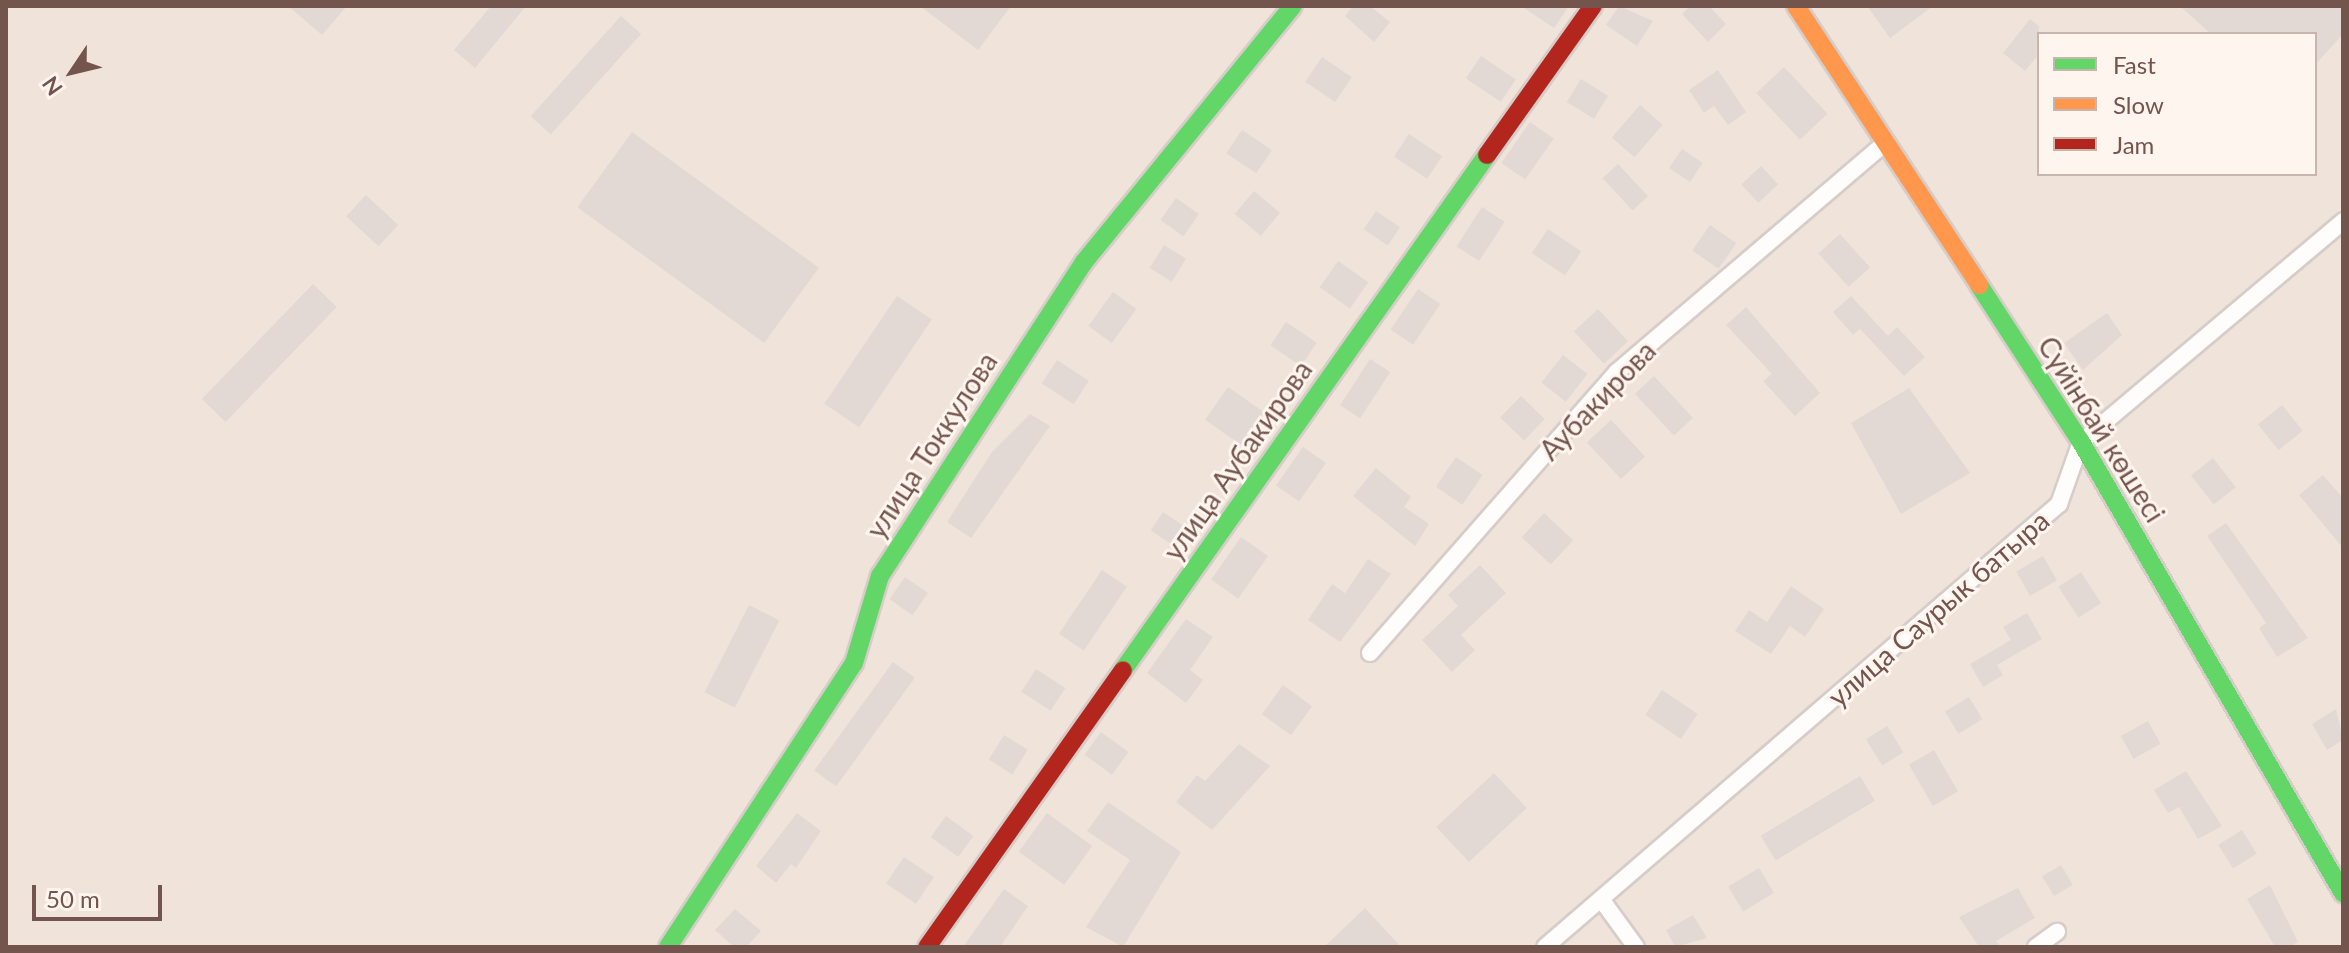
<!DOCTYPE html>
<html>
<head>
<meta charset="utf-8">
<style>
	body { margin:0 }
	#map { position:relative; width:2349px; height:953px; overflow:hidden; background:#f7f1ec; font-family:Lato,sans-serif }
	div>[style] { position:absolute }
	.residential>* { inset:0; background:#f0e3da }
	.building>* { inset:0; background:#e3d9d4; transform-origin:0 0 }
	.roads { filter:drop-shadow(2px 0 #d6cdc9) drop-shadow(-2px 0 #d6cdc9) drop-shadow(0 2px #d6cdc9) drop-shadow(0 -2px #d6cdc9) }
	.street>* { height:16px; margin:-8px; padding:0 8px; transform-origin:8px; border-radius:8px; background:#fefdfc }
	.fast>* { height:18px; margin:-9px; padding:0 9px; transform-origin:9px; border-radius:9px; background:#63d668 }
	.slow>* { height:18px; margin:-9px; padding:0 9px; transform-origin:9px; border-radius:9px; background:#ff974d }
	.jam>* { height:18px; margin:-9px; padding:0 9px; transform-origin:9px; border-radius:9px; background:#b3261e }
	span { translate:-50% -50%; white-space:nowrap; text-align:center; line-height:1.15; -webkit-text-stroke:6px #fef5ee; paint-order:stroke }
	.street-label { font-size:28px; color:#74554d }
	.frame { position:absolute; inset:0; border:8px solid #74554d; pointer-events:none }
	.legend { position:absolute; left:2037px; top:32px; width:280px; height:144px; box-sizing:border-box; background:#fef5ee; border:2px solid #c7b5ae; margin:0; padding:10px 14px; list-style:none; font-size:24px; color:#74554d }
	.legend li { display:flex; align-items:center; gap:16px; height:40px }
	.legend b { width:40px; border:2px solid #c7b5ae }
	.north { position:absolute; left:32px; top:32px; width:80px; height:80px; -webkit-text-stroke:6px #fef5ee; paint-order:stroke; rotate:235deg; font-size:22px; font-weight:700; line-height:32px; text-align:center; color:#74554d }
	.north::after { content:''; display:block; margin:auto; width:28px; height:36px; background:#74554d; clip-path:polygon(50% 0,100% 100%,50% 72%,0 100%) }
	.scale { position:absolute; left:32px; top:885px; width:130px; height:36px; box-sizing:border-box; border:4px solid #74554d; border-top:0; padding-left:10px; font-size:24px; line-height:28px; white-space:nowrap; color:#74554d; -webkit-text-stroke:6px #fef5ee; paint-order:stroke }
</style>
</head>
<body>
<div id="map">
	<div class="residential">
		<div style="clip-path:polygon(evenodd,6px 6px,2343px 6px,2343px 947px,6px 947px,6px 6px,2039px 34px,2315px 34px,2315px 174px,2039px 174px,2039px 34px)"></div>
	</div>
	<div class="building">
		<div style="clip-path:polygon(288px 6px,347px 6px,322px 35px)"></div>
		<div style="clip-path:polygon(491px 6px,526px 6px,475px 68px,454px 50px)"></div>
		<div style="clip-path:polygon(920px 6px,1011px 6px,978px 50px)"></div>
		<div style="clip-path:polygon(1353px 6px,1370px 6px,1390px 22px,1374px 42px,1345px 16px)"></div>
		<div style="clip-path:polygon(1521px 6px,1569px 6px,1554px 28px)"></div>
		<div style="clip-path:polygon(1619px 6px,1653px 21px,1637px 46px,1606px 25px)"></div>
		<div style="clip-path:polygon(1690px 6px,1709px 6px,1726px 24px,1708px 42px,1682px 14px)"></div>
		<div style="clip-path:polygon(1867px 6px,1933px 6px,1890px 38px)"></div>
		<div style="clip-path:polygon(2180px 6px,2343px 6px,2343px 34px,2315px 65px,2315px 34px,2211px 34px)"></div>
		<div style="left:621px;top:16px;width:27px;height:135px;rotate:42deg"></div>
		<div style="clip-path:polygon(2030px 19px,2039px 26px,2039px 54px,2025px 71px,2003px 53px)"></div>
		<div style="left:1481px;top:56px;width:42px;height:27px;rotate:34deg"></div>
		<div style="left:1322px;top:57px;width:36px;height:30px;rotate:34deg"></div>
		<div style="left:1784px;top:67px;width:64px;height:38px;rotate:47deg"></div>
		<div style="clip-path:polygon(1718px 70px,1746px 112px,1728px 125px,1714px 106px,1704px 113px,1689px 90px)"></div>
		<div style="left:1581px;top:79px;width:32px;height:27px;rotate:32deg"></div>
		<div style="left:1640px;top:105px;width:30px;height:43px;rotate:41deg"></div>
		<div style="left:1530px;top:122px;width:29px;height:50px;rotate:35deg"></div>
		<div style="left:1242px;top:130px;width:36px;height:28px;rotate:34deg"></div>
		<div style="left:632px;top:132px;width:231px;height:93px;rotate:36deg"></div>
		<div style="left:1409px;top:134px;width:40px;height:27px;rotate:34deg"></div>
		<div style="left:1682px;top:149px;width:25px;height:23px;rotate:34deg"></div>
		<div style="left:1618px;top:164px;width:44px;height:21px;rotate:47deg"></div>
		<div style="left:1761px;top:166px;width:25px;height:27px;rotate:47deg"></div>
		<div style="left:1254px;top:191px;width:34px;height:30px;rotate:40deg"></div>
		<div style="left:366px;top:195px;width:44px;height:29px;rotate:43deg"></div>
		<div style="left:1176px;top:198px;width:28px;height:27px;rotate:35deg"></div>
		<div style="left:1482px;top:207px;width:27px;height:47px;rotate:33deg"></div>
		<div style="left:1376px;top:211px;width:29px;height:22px;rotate:34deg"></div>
		<div style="left:1710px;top:225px;width:32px;height:31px;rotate:35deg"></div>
		<div style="left:1548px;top:229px;width:40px;height:29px;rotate:34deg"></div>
		<div style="left:1840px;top:234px;width:45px;height:29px;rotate:48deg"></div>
		<div style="left:1164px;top:245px;width:26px;height:27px;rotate:32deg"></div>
		<div style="left:1338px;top:261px;width:37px;height:32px;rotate:35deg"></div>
		<div style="left:313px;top:284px;width:33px;height:160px;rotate:44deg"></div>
		<div style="left:1418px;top:289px;width:27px;height:49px;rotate:34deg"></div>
		<div style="left:1113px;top:292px;width:29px;height:42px;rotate:36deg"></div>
		<div style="left:897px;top:296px;width:42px;height:130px;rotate:34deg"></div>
		<div style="clip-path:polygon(1851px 296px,1888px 336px,1897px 327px,1925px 357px,1904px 376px,1860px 329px,1853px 335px,1833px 312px)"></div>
		<div style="clip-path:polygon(1746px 307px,1820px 393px,1795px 416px,1763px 381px,1772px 374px,1726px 325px)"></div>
		<div style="left:1598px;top:309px;width:44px;height:33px;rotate:47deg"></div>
		<div style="clip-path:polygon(2107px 313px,2122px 335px,2083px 370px,2064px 343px)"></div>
		<div style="left:1286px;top:322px;width:37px;height:28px;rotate:34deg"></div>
		<div style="left:1563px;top:355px;width:31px;height:35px;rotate:38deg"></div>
		<div style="left:1370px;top:359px;width:24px;height:55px;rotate:33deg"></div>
		<div style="left:1057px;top:360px;width:38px;height:28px;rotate:33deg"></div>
		<div style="left:1654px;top:376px;width:57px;height:26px;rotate:47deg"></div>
		<div style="left:1228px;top:387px;width:44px;height:40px;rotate:35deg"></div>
		<div style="clip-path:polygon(1909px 388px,1970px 473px,1901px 514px,1851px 423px)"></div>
		<div style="left:1521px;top:396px;width:33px;height:30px;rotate:44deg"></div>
		<div style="left:2282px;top:405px;width:33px;height:31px;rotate:51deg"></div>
		<div style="clip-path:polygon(1030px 414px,1050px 426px,971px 538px,947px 522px,992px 452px)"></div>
		<div style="left:1611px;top:420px;width:50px;height:33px;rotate:47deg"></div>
		<div style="left:1303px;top:447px;width:28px;height:47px;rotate:35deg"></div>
		<div style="left:1456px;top:457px;width:32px;height:36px;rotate:34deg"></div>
		<div style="left:2213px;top:458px;width:37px;height:28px;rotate:52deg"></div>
		<div style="clip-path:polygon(1376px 468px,1411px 497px,1404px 507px,1429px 524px,1415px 546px,1353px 496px)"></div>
		<div style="clip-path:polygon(2323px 475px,2343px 498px,2343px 548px,2299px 495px)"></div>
		<div style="left:1163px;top:512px;width:29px;height:22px;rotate:34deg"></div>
		<div style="left:1544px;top:513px;width:40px;height:33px;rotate:43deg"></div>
		<div style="clip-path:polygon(2226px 523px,2308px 638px,2277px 657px,2259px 628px,2266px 623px,2207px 536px)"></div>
		<div style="left:1241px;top:537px;width:33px;height:52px;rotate:35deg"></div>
		<div style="left:2043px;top:556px;width:28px;height:31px;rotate:60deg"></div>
		<div style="clip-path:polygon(1368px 559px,1391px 574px,1340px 642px,1308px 620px,1332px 584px,1345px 593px)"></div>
		<div style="clip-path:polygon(1480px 565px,1506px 593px,1461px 635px,1475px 650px,1452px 672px,1422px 640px,1458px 606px,1448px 595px)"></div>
		<div style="left:1102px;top:570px;width:30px;height:77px;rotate:34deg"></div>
		<div style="left:2081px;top:572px;width:37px;height:27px;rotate:57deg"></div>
		<div style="left:905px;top:577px;width:28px;height:27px;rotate:35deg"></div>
		<div style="clip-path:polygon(1791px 586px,1824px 609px,1805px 637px,1790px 626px,1771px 654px,1735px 631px,1749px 610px,1767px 622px)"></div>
		<div style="left:749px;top:605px;width:34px;height:98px;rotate:27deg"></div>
		<div style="clip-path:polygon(2027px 613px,2042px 639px,1997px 665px,2003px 675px,1983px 687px,1970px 664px,2011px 640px,2003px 627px)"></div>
		<div style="clip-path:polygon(1186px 619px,1213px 637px,1190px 670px,1203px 680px,1186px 703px,1147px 673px)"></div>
		<div style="left:893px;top:662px;width:27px;height:134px;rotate:36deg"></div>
		<div style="left:1036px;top:669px;width:35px;height:27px;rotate:33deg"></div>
		<div style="left:1283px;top:685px;width:36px;height:36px;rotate:36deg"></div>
		<div style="left:1662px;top:690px;width:43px;height:30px;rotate:34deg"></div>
		<div style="left:1969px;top:697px;width:26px;height:28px;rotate:59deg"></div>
		<div style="clip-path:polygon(2336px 709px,2343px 740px,2327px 750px,2312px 724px)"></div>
		<div style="left:2148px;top:721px;width:26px;height:31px;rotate:61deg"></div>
		<div style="left:1887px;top:726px;width:31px;height:25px;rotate:58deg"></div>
		<div style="left:1101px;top:732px;width:34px;height:28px;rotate:36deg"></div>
		<div style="left:1004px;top:735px;width:28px;height:29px;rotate:32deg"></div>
		<div style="clip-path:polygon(1239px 744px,1270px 766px,1212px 830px,1176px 802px,1197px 775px,1205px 781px)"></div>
		<div style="left:1934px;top:750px;width:48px;height:29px;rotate:60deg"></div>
		<div style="clip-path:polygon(2186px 771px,2222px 826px,2198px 839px,2179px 807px,2168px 813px,2154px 790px)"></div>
		<div style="left:1494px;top:773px;width:48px;height:79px;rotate:47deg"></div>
		<div style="left:1860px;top:776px;width:29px;height:116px;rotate:59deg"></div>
		<div style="clip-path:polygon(1108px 802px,1181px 852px,1123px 947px,1086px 927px,1130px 860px,1087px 831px)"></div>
		<div style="clip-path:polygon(797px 813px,821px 831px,796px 868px,791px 864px,776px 883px,756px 866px)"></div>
		<div style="left:1047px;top:813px;width:56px;height:48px;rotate:36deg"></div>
		<div style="left:946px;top:816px;width:34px;height:26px;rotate:36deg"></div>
		<div style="left:2242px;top:830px;width:28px;height:28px;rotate:58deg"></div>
		<div style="left:904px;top:857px;width:36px;height:32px;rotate:34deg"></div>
		<div style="left:2061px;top:865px;width:23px;height:22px;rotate:59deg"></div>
		<div style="left:1759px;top:868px;width:29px;height:36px;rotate:59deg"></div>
		<div style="clip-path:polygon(2270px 885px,2298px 942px,2290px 947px,2275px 947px,2247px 899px)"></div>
		<div style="clip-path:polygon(2018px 888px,2035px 918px,1996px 941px,2001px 947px,1979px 947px,1959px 917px)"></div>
		<div style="clip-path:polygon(1004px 889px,1028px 906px,1000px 947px,963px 947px)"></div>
		<div style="clip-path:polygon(1365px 908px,1401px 947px,1324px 947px)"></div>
		<div style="clip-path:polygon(735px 909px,761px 931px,746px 947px,734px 947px,715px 930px)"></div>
		<div style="clip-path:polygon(1693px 915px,1707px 938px,1675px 947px,1666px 930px)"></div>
	</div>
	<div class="roads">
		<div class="street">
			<div style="left:1370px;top:653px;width:374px;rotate:-48.7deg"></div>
			<div style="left:1617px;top:372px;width:354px;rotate:-40.5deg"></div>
			<div style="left:1601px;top:899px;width:59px;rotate:53.9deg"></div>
			<div style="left:1545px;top:947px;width:679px;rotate:-40.76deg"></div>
			<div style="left:2059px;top:504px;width:66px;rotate:-70.5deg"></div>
			<div style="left:2081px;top:442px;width:343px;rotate:-40.1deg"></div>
			<div style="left:2036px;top:947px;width:26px;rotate:-36deg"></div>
		</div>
		<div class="fast">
			<div style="left:1979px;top:285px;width:187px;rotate:57deg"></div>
			<div style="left:2081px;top:442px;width:522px;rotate:59.85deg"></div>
			<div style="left:1123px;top:670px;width:631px;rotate:-54.75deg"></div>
			<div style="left:668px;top:947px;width:339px;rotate:-56.8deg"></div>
			<div style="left:854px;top:663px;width:91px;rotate:-73.4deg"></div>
			<div style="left:880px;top:576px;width:374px;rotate:-57deg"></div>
			<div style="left:1084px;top:262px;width:330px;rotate:-50.8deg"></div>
		</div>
		<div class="slow">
			<div style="left:1796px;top:6px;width:334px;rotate:56.7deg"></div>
		</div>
		<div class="jam">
			<div style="left:1487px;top:155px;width:183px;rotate:-54.6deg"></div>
			<div style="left:927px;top:947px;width:339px;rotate:-54.7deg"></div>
		</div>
	</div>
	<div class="street-label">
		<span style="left:1597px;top:400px;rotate:-46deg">Аубакирова</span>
		<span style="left:2102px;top:429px;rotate:58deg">Сүйінбай көшесі</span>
		<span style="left:931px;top:445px;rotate:-57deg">улица Токкулова</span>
		<span style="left:1237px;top:460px;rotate:-55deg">улица Аубакирова</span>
		<span style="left:1938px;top:608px;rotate:-41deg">улица Саурык батыра</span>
	</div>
	<div class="frame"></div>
	<ul class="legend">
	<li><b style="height:10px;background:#63d668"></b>Fast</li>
	<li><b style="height:10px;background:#ff974d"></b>Slow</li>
	<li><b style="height:10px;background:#b3261e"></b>Jam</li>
	</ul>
	<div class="north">N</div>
	<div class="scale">50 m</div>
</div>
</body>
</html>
